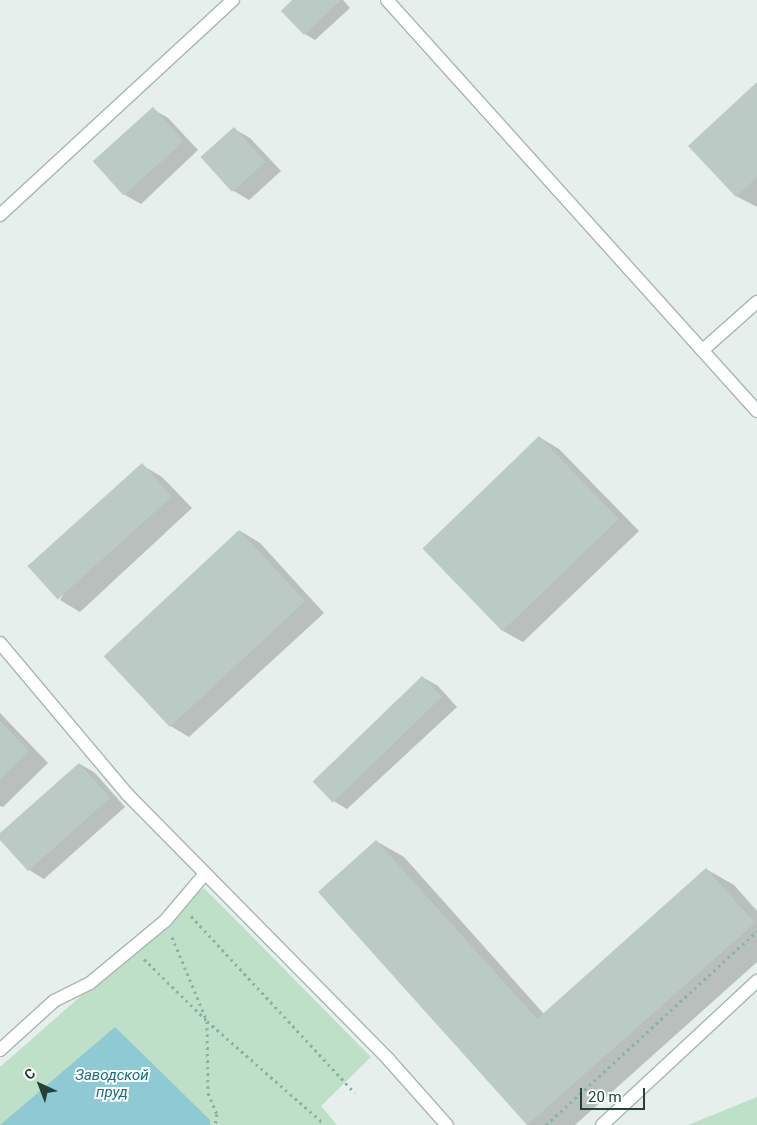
<!DOCTYPE html>
<html>
<head>
<meta charset="utf-8">
<style>
	body { margin:0 }
	#map { position:relative; width:757px; height:1125px; overflow:hidden; background:#e6efeb; font-family:Roboto,sans-serif }
	div>[style] { position:absolute }
	.green>* { inset:0; background:#bfe0c8 }
	.water>* { inset:0; background:#8ec9d4 }
	.shadow>* { inset:0; background:#0003 }
	.building>* { inset:0; background:#bbcac4; transform-origin:0 0 }
	.path>* { height:3px; margin-top:-1.5px; transform-origin:0; background:repeating-linear-gradient(90deg,#86b3a5 0 2.5px,transparent 0 6.5px) }
	.roads { filter:drop-shadow(1px 0 #a8b8b2) drop-shadow(-1px 0 #a8b8b2) drop-shadow(0 1px #a8b8b2) drop-shadow(0 -1px #a8b8b2) }
	.lane>* { height:12px; margin:-6px; padding:0 6px; transform-origin:6px; border-radius:6px; background:#fff }
	span { translate:-50% -50%; white-space:nowrap; text-align:center; line-height:1.15; -webkit-text-stroke:4px #f7fbf9; paint-order:stroke }
	.water-label { font-size:15px; color:#1c6f80; font-style:italic }
	.north { position:absolute; left:15px; top:1060px; width:50px; height:50px; -webkit-text-stroke:4px #f7fbf9; paint-order:stroke; rotate:317deg; font-size:14px; font-weight:700; line-height:20px; text-align:center; color:#24423a }
	.north::after { content:''; display:block; margin:auto; width:18px; height:22px; background:#24423a; clip-path:polygon(50% 0,100% 100%,50% 72%,0 100%) }
	.scale { position:absolute; left:580px; top:1088px; width:65px; height:22px; box-sizing:border-box; border:2px solid #24423a; border-top:0; padding-left:6px; font-size:15px; line-height:18px; white-space:nowrap; color:#24423a; -webkit-text-stroke:4px #f7fbf9; paint-order:stroke }
</style>
</head>
<body>
<div id="map">
	<div class="green">
		<div style="clip-path:polygon(204px 888px,371px 1057px,321px 1106px,337px 1125px,0 1125px,0 1067px)"></div>
		<div style="clip-path:polygon(757px 1097px,757px 1125px,688px 1125px)"></div>
	</div>
	<div class="water">
		<div style="clip-path:polygon(115px 1027px,210px 1120px,210px 1125px,0 1125px)"></div>
	</div>
	<div class="shadow">
		<div style="clip-path:polygon(294px 0,343px 0,350px 8px,315px 40px,305px 34px)"></div>
		<div style="clip-path:polygon(757px 83px,757px 207px,736px 196px)"></div>
		<div style="clip-path:polygon(153px 109px,168px 118px,198px 150px,141px 204px,125px 195px)"></div>
		<div style="clip-path:polygon(234px 129px,250px 138px,281px 171px,249px 200px,234px 191px,203px 158px)"></div>
		<div style="clip-path:polygon(539px 437px,559px 449px,639px 531px,523px 642px,503px 631px)"></div>
		<div style="clip-path:polygon(142px 465px,162px 477px,192px 508px,80px 612px,60px 600px)"></div>
		<div style="clip-path:polygon(240px 531px,260px 543px,324px 613px,189px 737px,169px 725px)"></div>
		<div style="clip-path:polygon(422px 677px,438px 686px,457px 707px,347px 809px,332px 800px)"></div>
		<div style="clip-path:polygon(0 713px,48px 763px,3px 807px,0 806px)"></div>
		<div style="clip-path:polygon(80px 764px,95px 773px,125px 807px,44px 879px,29px 870px,0 835px)"></div>
		<div style="clip-path:polygon(376px 841px,404px 857px,544px 1014px,706px 869px,734px 885px,757px 911px,757px 962px,575px 1125px,528px 1125px,320px 892px)"></div>
	</div>
	<div class="building">
		<div style="clip-path:polygon(292px 0,339px 0,340px 1px,304px 35px,281px 11px)"></div>
		<div style="clip-path:polygon(757px 82px,757px 177px,736px 197px,688px 146px)"></div>
		<div style="left:153px;top:107px;width:46px;height:81px;rotate:48deg"></div>
		<div style="left:234px;top:127px;width:47px;height:45px;rotate:48deg"></div>
		<div style="left:539px;top:436px;width:115px;height:162px;rotate:46deg"></div>
		<div style="left:142px;top:463px;width:45px;height:154px;rotate:48deg"></div>
		<div style="left:239px;top:530px;width:97px;height:185px;rotate:47deg"></div>
		<div style="left:422px;top:676px;width:29px;height:152px;rotate:46deg"></div>
		<div style="clip-path:polygon(0 721px,29px 751px,0 779px)"></div>
		<div style="clip-path:polygon(79px 763px,110px 798px,28px 871px,0 840px,0 833px)"></div>
		<div style="clip-path:polygon(376px 840px,537px 1019px,706px 868px,755px 923px,527px 1125px,318px 892px)"></div>
	</div>
	<div class="path">
		<div style="left:191px;top:916px;width:241px;rotate:47.2deg"></div>
		<div style="left:172px;top:937px;width:91px;rotate:67.4deg"></div>
		<div style="left:207px;top:1021px;width:72px;rotate:89.2deg"></div>
		<div style="left:208px;top:1093px;width:23px;rotate:67deg"></div>
		<div style="left:217px;top:1114px;width:11px;rotate:100deg"></div>
		<div style="left:144px;top:959px;width:88px;rotate:44.5deg"></div>
		<div style="left:207px;top:1021px;width:154px;rotate:41.3deg"></div>
		<div style="left:546px;top:1125px;width:287px;rotate:-42.6deg"></div>
	</div>
	<div class="roads">
		<div class="lane">
			<div style="left:387px;top:0;width:553px;rotate:48.01deg"></div>
			<div style="left:0;top:215px;width:317px;rotate:-42.7deg"></div>
			<div style="left:704px;top:349px;width:71px;rotate:-41.6deg"></div>
			<div style="left:0;top:643px;width:197px;rotate:49.9deg"></div>
			<div style="left:127px;top:794px;width:373px;rotate:45.4deg"></div>
			<div style="left:389px;top:1060px;width:87px;rotate:48.3deg"></div>
			<div style="left:0;top:1050px;width:73px;rotate:-42.2deg"></div>
			<div style="left:54px;top:1001px;width:40px;rotate:-26.6deg"></div>
			<div style="left:90px;top:983px;width:97px;rotate:-39.6deg"></div>
			<div style="left:165px;top:921px;width:60px;rotate:-49.7deg"></div>
			<div style="left:602px;top:1125px;width:212px;rotate:-42.9deg"></div>
		</div>
	</div>
	<div class="water-label">
		<span style="left:112px;top:1084px">Заводской<br>пруд</span>
	</div>
	<div class="north">С</div>
	<div class="scale">20 m</div>
</div>
</body>
</html>
